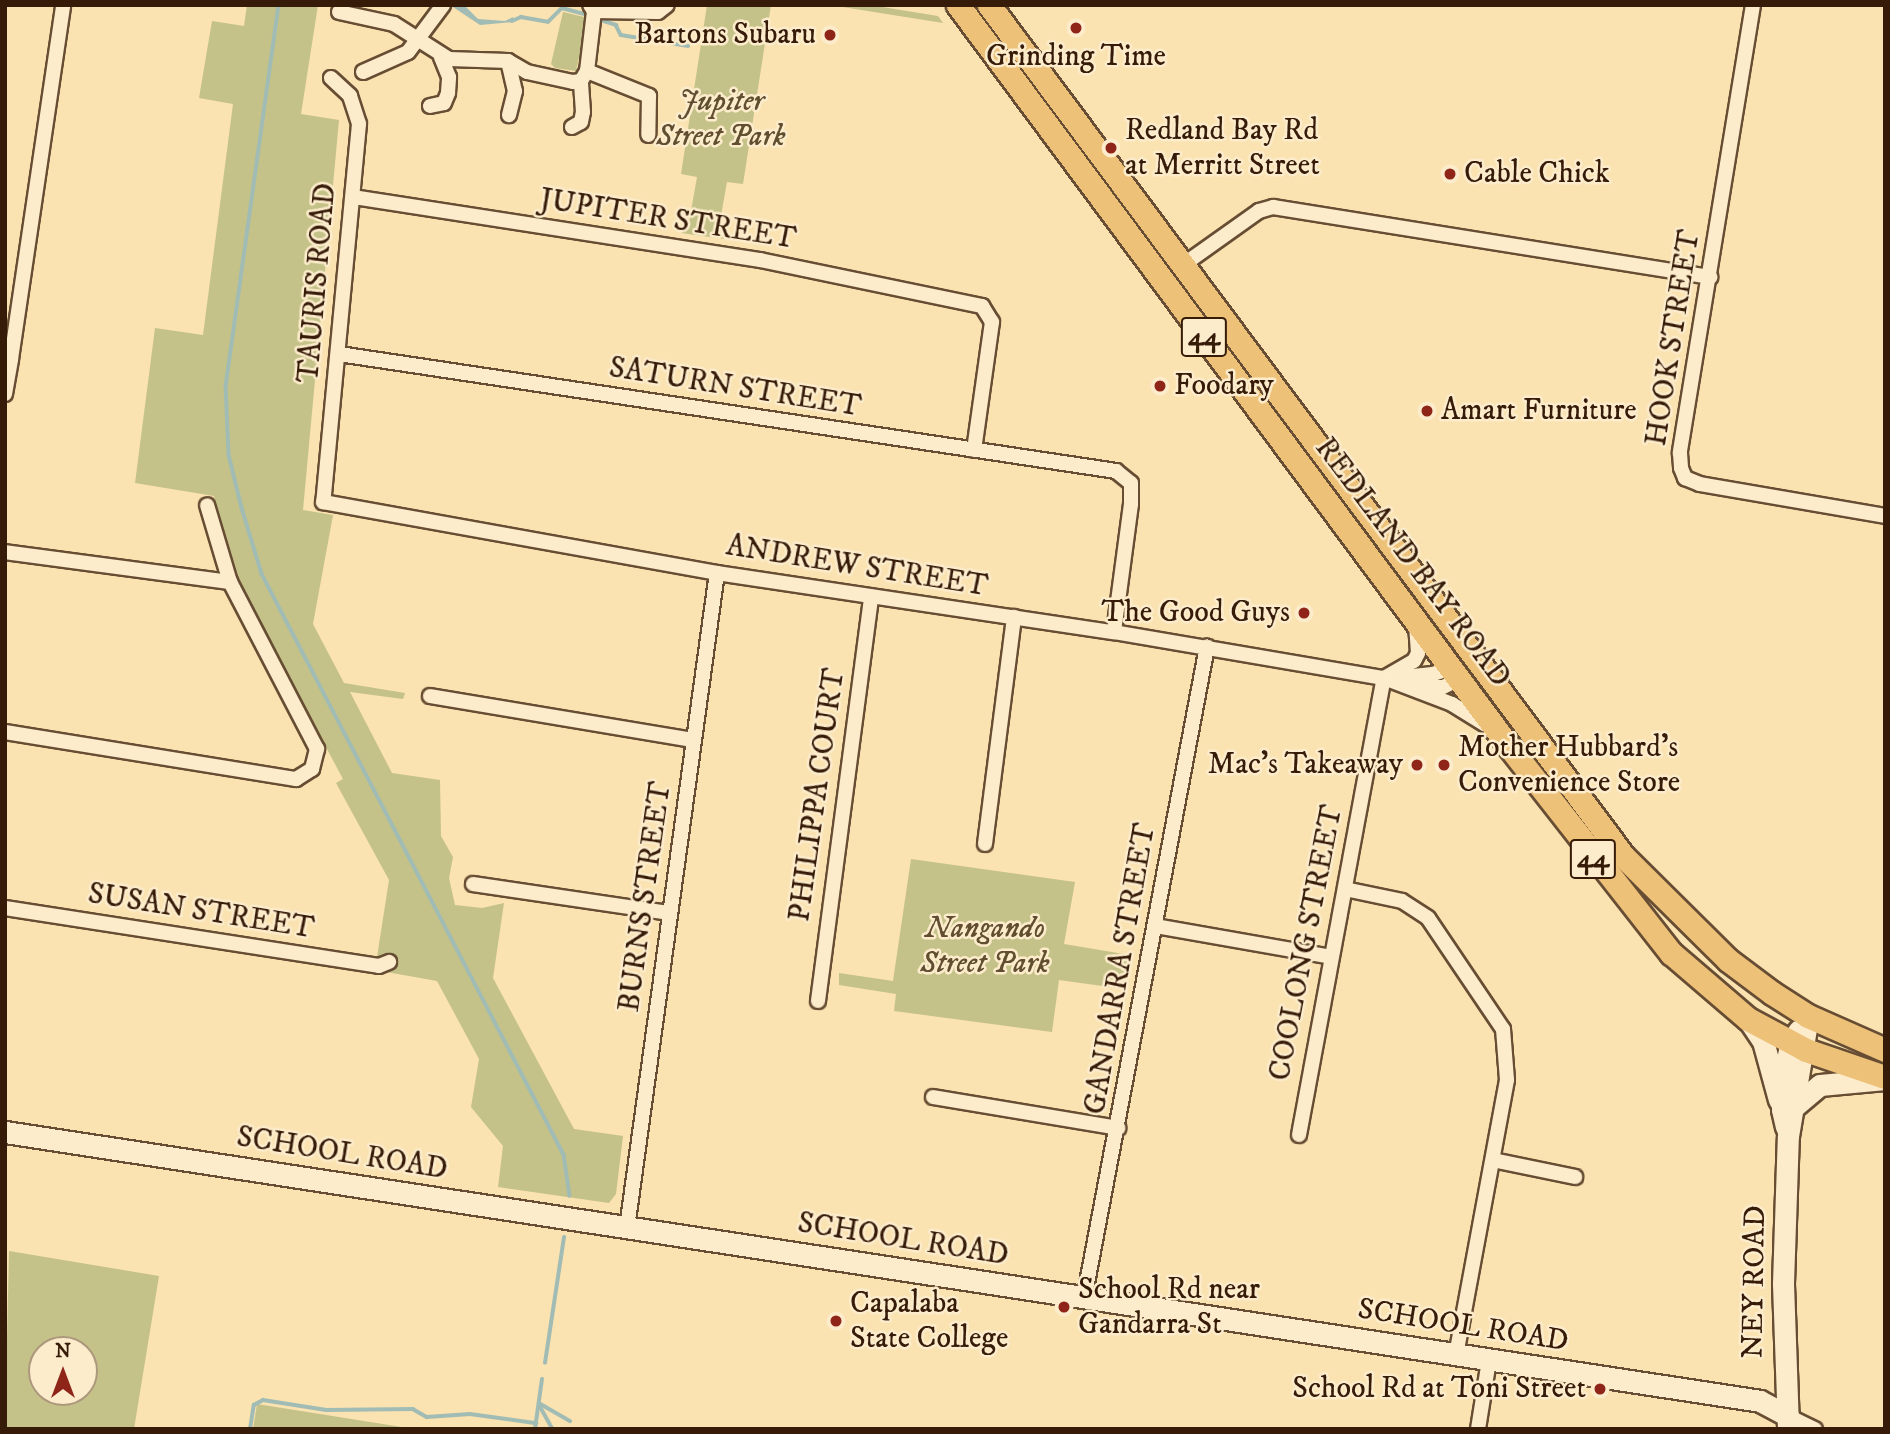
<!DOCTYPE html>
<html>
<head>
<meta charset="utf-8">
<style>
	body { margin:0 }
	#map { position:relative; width:1890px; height:1434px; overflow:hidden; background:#fae2b1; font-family:"IM FELL DW Pica",serif }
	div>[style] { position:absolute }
	.green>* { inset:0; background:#c4c288 }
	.water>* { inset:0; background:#a1bcb4 }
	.stream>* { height:3.5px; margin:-1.75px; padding:0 1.75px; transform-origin:1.75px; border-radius:1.75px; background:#a1bcb4 }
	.roads { filter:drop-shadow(2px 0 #674d33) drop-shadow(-2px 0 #674d33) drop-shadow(0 2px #674d33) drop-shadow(0 -2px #674d33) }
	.street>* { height:14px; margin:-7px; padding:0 7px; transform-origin:7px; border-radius:7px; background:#fceccc }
	.secondary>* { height:21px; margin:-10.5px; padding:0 10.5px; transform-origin:10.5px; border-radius:10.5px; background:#fceccc }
	.primary>* { height:23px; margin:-11.5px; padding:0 11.5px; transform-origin:11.5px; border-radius:11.5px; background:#edc178 }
	.dots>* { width:19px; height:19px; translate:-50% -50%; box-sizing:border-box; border:4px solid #fceccc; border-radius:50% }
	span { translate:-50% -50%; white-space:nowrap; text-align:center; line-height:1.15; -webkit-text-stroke:5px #fceccc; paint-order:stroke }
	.shield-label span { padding:2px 5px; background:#fceccc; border:2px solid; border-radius:5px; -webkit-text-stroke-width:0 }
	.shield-label { font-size:28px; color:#361b09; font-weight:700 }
	.poi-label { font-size:30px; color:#361b09 }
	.right { translate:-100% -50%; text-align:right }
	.left { translate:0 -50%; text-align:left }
	.park-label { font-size:30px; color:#614d2f; font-style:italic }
	.street-label { font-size:30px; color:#361b09 }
	.frame { position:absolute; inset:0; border:7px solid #361b09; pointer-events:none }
	.north { position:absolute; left:28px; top:1336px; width:70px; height:70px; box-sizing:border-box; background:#fceccc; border:2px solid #ad987e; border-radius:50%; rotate:0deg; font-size:19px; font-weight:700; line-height:28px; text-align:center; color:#361b09 }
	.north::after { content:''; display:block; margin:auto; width:24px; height:32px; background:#8f2418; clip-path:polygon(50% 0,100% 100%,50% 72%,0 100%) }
</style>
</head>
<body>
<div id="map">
	<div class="green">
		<div style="clip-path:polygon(247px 5px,318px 5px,301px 114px,339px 120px,303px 510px,333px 515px,313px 624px,344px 683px,405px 693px,403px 699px,350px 692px,392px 773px,440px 780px,441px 836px,453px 857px,449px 878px,455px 905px,482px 908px,504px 903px,493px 978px,574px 1129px,623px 1136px,616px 1194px,609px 1203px,498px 1187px,503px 1146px,471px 1107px,479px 1059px,437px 981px,375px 970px,389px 880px,336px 783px,343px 779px,237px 581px,214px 496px,135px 483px,155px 328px,203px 335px,233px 104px,199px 98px,212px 21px,244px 26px)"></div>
		<div style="clip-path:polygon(707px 5px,771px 5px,743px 184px,727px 182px,719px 227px,724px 239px,681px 233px,688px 228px,697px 177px,681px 174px)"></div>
		<div style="clip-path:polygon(830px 5px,870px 5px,938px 16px,943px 23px)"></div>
		<div style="clip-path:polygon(563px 12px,588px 18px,576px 71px,555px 68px,551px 64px)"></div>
		<div style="clip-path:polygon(911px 859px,1075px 882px,1064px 944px,1130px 955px,1124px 989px,1059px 980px,1052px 1032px,894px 1011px,896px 994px,839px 985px,839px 973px,893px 981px)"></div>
		<div style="clip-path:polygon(evenodd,9px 1251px,159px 1276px,134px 1429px,5px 1429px,9px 1251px,42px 1350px,84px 1350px,84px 1392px,42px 1392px,42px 1350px)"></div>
		<div style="clip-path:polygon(257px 1404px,414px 1429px,253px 1429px)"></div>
	</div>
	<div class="water">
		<div style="clip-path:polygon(450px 5px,464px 5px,478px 19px,505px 21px,513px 17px,514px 22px,480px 25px)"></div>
	</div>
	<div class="stream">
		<div style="left:279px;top:5px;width:384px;rotate:97.9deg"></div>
		<div style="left:226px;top:385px;width:70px;rotate:87.5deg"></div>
		<div style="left:229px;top:455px;width:55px;rotate:76.2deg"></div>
		<div style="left:242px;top:508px;width:69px;rotate:73.1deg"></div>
		<div style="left:262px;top:574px;width:655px;rotate:62.53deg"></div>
		<div style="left:564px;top:1155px;width:41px;rotate:81.7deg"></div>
		<div style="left:512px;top:21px;width:10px;rotate:-24deg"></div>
		<div style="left:521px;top:17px;width:27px;rotate:10deg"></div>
		<div style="left:548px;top:22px;width:20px;rotate:-45deg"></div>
		<div style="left:562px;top:8px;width:28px;rotate:15deg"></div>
		<div style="left:604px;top:21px;width:13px;rotate:18deg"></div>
		<div style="left:616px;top:25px;width:11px;rotate:63deg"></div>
		<div style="left:621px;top:35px;width:68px;rotate:9.3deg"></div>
		<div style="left:545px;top:1363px;width:127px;rotate:-81.4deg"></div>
		<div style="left:539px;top:1403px;width:36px;rotate:30deg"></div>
		<div style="left:540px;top:1406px;width:26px;rotate:61deg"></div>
		<div style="left:250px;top:1429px;width:24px;rotate:-81deg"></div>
		<div style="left:254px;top:1405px;width:10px;rotate:-29deg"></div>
		<div style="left:263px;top:1400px;width:64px;rotate:9deg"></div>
		<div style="left:326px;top:1410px;width:87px;rotate:-0.7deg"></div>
		<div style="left:413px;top:1409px;width:16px;rotate:30deg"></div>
		<div style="left:427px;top:1417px;width:43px;rotate:-4deg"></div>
		<div style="left:470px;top:1414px;width:67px;rotate:7.8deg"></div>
		<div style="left:535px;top:1429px;width:50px;rotate:-82deg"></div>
	</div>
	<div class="roads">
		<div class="street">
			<div style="left:1753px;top:5px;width:454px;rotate:99.3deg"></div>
			<div style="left:1680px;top:453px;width:15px;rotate:86deg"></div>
			<div style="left:1681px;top:468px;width:11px;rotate:68deg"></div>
			<div style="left:1685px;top:478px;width:16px;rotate:22deg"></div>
			<div style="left:1700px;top:484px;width:188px;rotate:9.8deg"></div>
			<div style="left:594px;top:11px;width:64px;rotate:0.9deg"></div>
			<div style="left:658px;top:12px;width:11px;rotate:-38deg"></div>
			<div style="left:339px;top:12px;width:56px;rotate:12.3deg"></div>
			<div style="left:394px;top:24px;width:65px;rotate:32.5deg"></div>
			<div style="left:449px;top:59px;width:59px;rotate:1.9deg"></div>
			<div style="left:508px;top:61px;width:22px;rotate:30deg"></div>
			<div style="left:527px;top:72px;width:47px;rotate:12.3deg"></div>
			<div style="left:573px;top:82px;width:8px;rotate:-7deg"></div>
			<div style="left:581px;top:81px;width:12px;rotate:-59deg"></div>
			<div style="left:587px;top:71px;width:60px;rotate:-83.3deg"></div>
			<div style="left:594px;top:11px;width:7px;rotate:-124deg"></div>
			<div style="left:508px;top:61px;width:31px;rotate:77deg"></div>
			<div style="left:515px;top:91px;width:25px;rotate:104deg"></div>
			<div style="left:587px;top:71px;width:67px;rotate:22deg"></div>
			<div style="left:649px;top:96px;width:39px;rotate:91deg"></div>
			<div style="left:363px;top:72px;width:49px;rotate:-24deg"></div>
			<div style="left:408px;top:52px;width:59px;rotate:-53.3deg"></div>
			<div style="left:331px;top:78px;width:26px;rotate:43deg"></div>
			<div style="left:350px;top:96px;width:29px;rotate:72deg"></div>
			<div style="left:359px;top:124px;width:380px;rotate:95.4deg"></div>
			<div style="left:323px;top:502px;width:400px;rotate:10.2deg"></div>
			<div style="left:717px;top:573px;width:401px;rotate:8.5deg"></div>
			<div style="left:1114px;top:632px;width:274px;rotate:9.7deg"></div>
			<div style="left:1384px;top:678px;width:73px;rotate:20.9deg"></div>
			<div style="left:1452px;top:704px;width:39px;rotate:32deg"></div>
			<div style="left:430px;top:106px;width:14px;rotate:-12deg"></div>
			<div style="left:444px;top:103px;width:11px;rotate:-68deg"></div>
			<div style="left:448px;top:93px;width:16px;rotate:-86deg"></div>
			<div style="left:449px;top:77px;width:22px;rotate:-112deg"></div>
			<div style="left:572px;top:127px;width:10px;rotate:-29deg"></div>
			<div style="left:581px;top:122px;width:10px;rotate:-79deg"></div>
			<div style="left:583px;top:112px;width:31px;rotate:-94deg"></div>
			<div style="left:353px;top:197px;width:412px;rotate:8.8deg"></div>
			<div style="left:760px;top:260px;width:227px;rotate:11.7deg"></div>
			<div style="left:982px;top:306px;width:19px;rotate:58deg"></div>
			<div style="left:992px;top:322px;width:129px;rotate:98deg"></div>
			<div style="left:1183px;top:265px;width:93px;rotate:-35.4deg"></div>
			<div style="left:1259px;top:211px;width:15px;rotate:-16deg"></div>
			<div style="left:1273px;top:207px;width:443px;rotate:9.1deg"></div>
			<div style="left:339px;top:354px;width:786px;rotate:8.56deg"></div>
			<div style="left:1116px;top:471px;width:19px;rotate:39deg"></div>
			<div style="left:1131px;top:483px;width:21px;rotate:90deg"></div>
			<div style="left:1131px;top:504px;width:129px;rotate:97.6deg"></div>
			<div style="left:5px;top:358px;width:6px;rotate:9deg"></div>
			<div style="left:11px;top:359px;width:358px;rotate:-81.6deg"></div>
			<div style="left:5px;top:394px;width:36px;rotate:-80deg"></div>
			<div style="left:5px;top:552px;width:227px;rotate:7.6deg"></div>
			<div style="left:1384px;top:678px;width:34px;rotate:-30deg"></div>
			<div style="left:1414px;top:661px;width:9px;rotate:-63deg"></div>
			<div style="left:1418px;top:653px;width:27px;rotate:-94deg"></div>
			<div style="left:1392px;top:678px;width:41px;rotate:-5.6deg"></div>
			<div style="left:1433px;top:674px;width:19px;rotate:-18deg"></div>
			<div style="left:1414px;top:687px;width:29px"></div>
			<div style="left:1443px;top:687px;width:19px;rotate:-25deg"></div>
			<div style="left:430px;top:696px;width:267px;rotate:9.5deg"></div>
			<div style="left:5px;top:732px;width:295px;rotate:9.2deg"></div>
			<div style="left:296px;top:779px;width:19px;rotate:-32deg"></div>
			<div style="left:312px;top:769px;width:21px;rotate:-76deg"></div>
			<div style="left:317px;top:749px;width:188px;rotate:-117.5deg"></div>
			<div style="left:230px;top:582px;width:80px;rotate:-106.6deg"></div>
			<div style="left:985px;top:844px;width:229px;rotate:-82.7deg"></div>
			<div style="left:473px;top:884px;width:199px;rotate:8.4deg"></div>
			<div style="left:1345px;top:889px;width:58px;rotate:11.9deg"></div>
			<div style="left:1402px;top:901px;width:31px;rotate:33deg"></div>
			<div style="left:1428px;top:918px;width:134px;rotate:56deg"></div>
			<div style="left:1503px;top:1029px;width:51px;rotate:85.5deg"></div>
			<div style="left:1507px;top:1080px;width:279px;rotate:100.5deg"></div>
			<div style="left:5px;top:908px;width:378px;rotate:8.8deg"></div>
			<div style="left:379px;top:966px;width:11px;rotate:-22deg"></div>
			<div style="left:1156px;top:926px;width:178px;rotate:10deg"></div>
			<div style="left:818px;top:1001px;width:408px;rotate:-82.5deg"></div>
			<div style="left:933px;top:1097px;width:188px;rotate:9.5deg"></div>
			<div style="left:1299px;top:1135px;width:465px;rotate:-79.5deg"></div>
			<div style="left:1493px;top:1160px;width:84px;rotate:11.7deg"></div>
			<div style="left:627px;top:1228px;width:661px;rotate:-82.18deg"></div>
			<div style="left:1084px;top:1299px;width:664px;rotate:-79.32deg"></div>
			<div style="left:1788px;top:1416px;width:30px;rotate:26deg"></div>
			<div style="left:1478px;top:1429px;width:70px;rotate:-80.9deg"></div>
		</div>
		<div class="secondary">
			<div style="left:1748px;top:1019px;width:27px;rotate:56deg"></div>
			<div style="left:1763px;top:1041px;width:61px;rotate:74.8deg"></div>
			<div style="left:1796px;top:1105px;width:31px;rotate:-40deg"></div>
			<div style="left:1820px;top:1085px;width:65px;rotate:-5.3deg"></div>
			<div style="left:1786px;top:1127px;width:18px;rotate:-103deg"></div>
			<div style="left:1782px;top:1109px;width:35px;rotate:-87deg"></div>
			<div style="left:1784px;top:1074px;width:33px;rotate:-78deg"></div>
			<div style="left:1791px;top:1042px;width:14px;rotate:-56deg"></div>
			<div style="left:5px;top:1132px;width:1775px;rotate:8.71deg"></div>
			<div style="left:1760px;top:1401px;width:32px;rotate:28deg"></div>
			<div style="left:1788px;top:1427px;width:144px;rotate:-92deg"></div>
			<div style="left:1783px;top:1283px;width:147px;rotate:-88.1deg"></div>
			<div style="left:1788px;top:1136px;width:122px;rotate:-80.5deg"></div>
		</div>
		<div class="primary">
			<div style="left:958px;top:5px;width:921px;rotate:53.39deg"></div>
			<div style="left:1507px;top:744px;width:266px;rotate:51.9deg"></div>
			<div style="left:1671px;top:953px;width:101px;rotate:40.6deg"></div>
			<div style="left:1748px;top:1019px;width:66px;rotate:28.1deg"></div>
			<div style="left:1806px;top:1050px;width:83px;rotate:18.9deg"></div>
			<div style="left:989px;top:5px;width:1061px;rotate:53.31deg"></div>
			<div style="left:1623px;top:856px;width:148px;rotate:44.7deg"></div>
			<div style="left:1728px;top:960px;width:55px;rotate:36.9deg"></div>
			<div style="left:1772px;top:993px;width:43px;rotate:32.6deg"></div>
			<div style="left:1808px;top:1016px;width:84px;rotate:23.8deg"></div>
		</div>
	</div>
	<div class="dots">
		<div style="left:1076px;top:28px;background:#8f2418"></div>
		<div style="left:830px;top:35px;background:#8f2418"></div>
		<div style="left:1111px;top:148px;background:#8f2418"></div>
		<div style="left:1450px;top:174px;background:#8f2418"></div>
		<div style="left:1160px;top:386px;background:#8f2418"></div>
		<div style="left:1427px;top:411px;background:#8f2418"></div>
		<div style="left:1304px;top:613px;background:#8f2418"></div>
		<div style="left:1417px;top:765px;background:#8f2418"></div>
		<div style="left:1444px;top:765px;background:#8f2418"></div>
		<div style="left:1064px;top:1307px;background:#8f2418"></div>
		<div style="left:836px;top:1321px;background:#8f2418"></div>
		<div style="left:1600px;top:1389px;background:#8f2418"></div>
	</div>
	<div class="shield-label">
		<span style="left:1204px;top:337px">44</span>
		<span style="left:1593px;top:859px">44</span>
	</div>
	<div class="poi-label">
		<span class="right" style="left:816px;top:35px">Bartons Subaru</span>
		<span style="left:1076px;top:57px">Grinding Time</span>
		<span class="left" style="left:1125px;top:148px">Redland Bay Rd<br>at Merritt Street</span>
		<span class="left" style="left:1464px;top:174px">Cable Chick</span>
		<span class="left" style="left:1174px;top:386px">Foodary</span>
		<span class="left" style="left:1441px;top:411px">Amart Furniture</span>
		<span class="right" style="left:1290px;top:613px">The Good Guys</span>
		<span class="left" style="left:1458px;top:765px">Mother Hubbard's<br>Convenience Store</span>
		<span class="right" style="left:1403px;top:765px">Mac's Takeaway</span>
		<span class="left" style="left:1078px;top:1307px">School Rd near<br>Gandarra St</span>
		<span class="left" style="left:850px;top:1321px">Capalaba<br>State College</span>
		<span class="right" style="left:1586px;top:1389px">School Rd at Toni Street</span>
	</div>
	<div class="park-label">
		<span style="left:721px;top:119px">Jupiter<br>Street Park</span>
		<span style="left:985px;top:946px">Nangando<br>Street Park</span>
	</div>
	<div class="street-label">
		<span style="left:668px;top:220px;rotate:9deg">JUPITER STREET</span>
		<span style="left:318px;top:283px;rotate:-85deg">TAURIS ROAD</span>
		<span style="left:1674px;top:338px;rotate:-81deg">HOOK STREET</span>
		<span style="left:735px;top:388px;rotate:9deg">SATURN STREET</span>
		<span style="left:1412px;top:563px;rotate:53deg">REDLAND BAY ROAD</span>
		<span style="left:857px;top:567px;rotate:9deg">ANDREW STREET</span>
		<span style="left:818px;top:795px;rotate:-82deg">PHILIPPA COURT</span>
		<span style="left:646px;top:897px;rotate:-82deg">BURNS STREET</span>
		<span style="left:201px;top:912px;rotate:9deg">SUSAN STREET</span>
		<span style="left:1307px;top:943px;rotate:-79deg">COOLONG STREET</span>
		<span style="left:1121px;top:969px;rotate:-80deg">GANDARRA STREET</span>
		<span style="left:342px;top:1154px;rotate:9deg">SCHOOL ROAD</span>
		<span style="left:903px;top:1240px;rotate:9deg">SCHOOL ROAD</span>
		<span style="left:1755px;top:1282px;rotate:-89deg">NEY ROAD</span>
		<span style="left:1463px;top:1326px;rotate:9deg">SCHOOL ROAD</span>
	</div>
	<div class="frame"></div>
	<div class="north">N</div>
</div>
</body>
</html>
